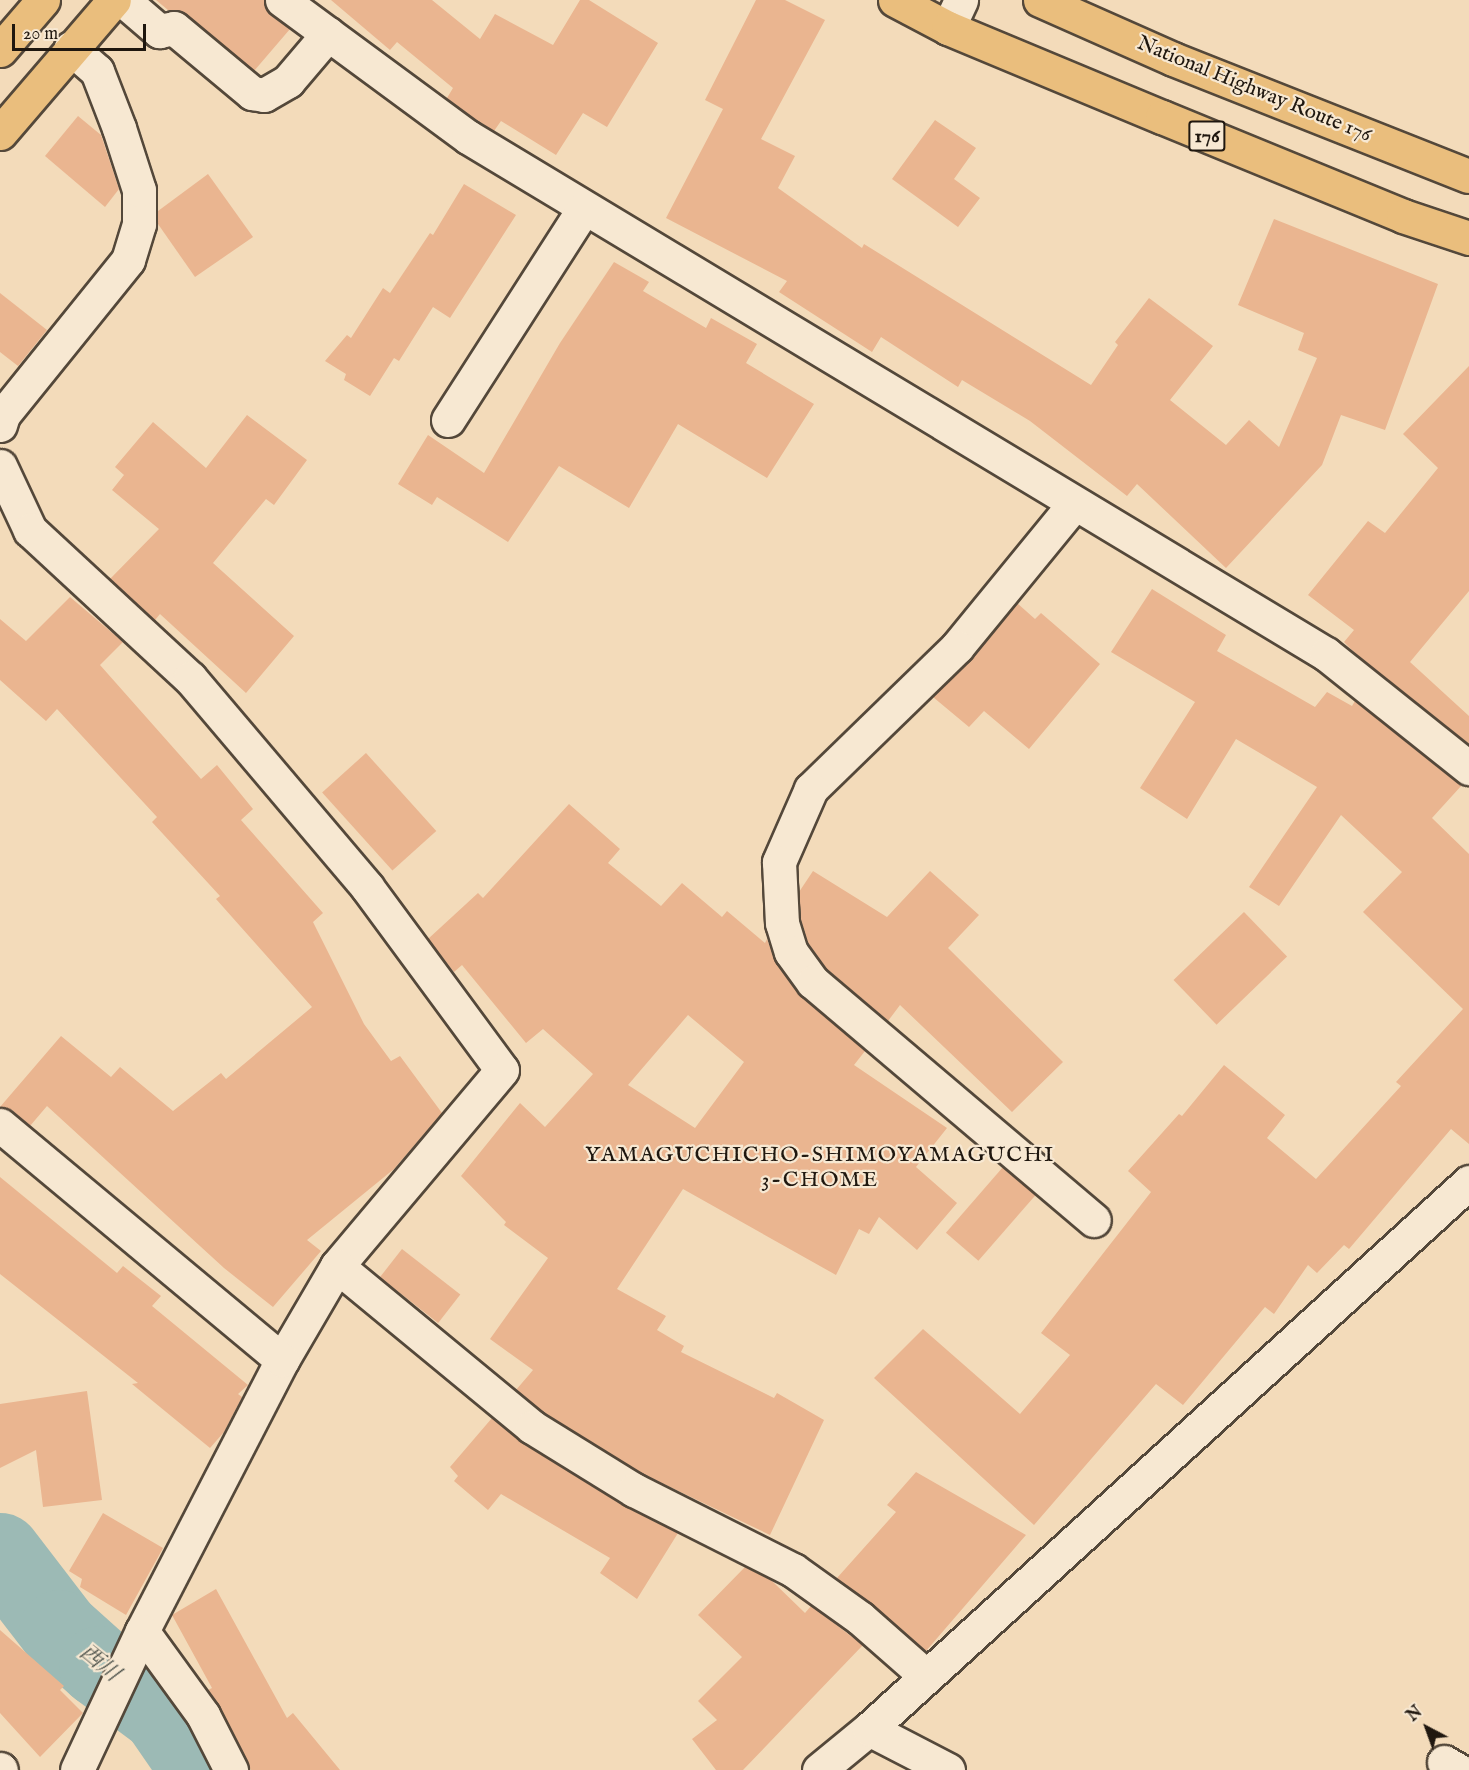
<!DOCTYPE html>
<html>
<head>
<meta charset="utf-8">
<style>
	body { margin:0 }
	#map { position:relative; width:1469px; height:1770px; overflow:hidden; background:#f3dbba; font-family:"IM FELL English","Noto Serif JP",serif }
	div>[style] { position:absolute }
	.river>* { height:81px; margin:-40.5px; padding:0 40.5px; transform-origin:40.5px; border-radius:40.5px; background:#9cbab5 }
	.building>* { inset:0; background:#eab590; transform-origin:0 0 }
	.roads { filter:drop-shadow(2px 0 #54483a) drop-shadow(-2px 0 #54483a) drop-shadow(0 2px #54483a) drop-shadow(0 -2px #54483a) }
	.minor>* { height:33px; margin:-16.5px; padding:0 16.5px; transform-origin:16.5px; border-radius:16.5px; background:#f7e8d2 }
	.major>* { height:33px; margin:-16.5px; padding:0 16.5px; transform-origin:16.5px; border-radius:16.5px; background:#eabe7d }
	.highway>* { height:33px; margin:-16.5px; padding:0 16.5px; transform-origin:16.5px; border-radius:16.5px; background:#eabe7d }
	span { translate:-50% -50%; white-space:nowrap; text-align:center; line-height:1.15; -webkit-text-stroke:4.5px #f7e8d2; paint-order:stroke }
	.shield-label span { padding:2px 4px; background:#f7e8d2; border:2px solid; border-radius:4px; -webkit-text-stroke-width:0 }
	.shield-label { font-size:20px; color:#1f170f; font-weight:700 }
	.street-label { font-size:21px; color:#1f170f }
	.neighbourhood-label { font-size:22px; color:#1f170f; letter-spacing:1.5px }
	.water-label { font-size:22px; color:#4b5049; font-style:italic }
	.north { position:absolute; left:1397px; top:1698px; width:60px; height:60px; -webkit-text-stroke:4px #f7e8d2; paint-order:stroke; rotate:319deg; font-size:16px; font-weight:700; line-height:24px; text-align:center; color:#1f170f }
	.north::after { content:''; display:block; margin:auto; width:21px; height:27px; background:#1f170f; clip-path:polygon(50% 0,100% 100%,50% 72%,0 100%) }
	.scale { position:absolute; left:12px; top:24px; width:134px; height:27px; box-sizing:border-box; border:3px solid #1f170f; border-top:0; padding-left:8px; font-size:18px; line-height:21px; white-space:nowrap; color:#1f170f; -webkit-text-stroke:4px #f7e8d2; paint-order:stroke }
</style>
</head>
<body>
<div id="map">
	<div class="river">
		<div style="left:0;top:1553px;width:97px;rotate:52.5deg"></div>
		<div style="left:59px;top:1630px;width:54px;rotate:42deg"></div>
		<div style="left:99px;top:1666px;width:77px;rotate:36.6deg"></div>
		<div style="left:161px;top:1712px;width:70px;rotate:55.4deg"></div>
	</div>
	<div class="building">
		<div style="clip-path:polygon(156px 0,264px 0,270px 15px,290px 29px,254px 71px,186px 14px,168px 10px)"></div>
		<div style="clip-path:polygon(331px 0,432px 0,480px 39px,495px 14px,553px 45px,580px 0,589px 0,658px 43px,607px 127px,583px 113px,556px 155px,501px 121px,494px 131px,472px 117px,447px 98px,453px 88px,397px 42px,390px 50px)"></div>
		<div style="clip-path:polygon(756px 0,785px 0,825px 20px,761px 139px,795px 156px,778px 188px,862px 248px,864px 244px,1091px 385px,1118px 345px,1115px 342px,1149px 298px,1213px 346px,1170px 400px,1226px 445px,1249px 420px,1279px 447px,1317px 358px,1298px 350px,1304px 333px,1238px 305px,1274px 219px,1438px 284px,1385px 430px,1341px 415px,1322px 465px,1226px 568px,1137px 484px,1127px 496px,1030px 421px,962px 380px,958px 387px,881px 337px,872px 352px,779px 292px,787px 281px,666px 218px,723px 109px,705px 100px)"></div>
		<div style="clip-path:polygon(78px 116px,101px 135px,119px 189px,105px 207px,45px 156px)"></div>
		<div style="clip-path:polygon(935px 120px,976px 148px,954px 179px,980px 198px,958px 227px,892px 179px)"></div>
		<div style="clip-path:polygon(208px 174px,253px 237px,195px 277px,158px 224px,158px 211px)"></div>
		<div style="clip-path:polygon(464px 184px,516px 215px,450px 318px,433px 307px,399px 361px,394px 358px,370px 396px,344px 380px,346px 374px,325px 361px,347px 335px,351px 338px,383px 288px,390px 293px,430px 233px,433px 235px)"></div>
		<div style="clip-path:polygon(614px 262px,649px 282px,643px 291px,706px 328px,711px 318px,757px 344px,746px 363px,814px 404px,767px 478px,678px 424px,629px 508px,559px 466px,508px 542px,437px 497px,432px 505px,398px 484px,428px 435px,484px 473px,560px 343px)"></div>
		<div style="clip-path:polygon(0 293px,47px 330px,18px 366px,0 352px)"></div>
		<div style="clip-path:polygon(1469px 366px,1469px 591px,1410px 662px,1469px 716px,1469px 744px,1357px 655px,1344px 642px,1354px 630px,1308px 595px,1368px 521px,1385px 533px,1438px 468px,1403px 434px)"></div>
		<div style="clip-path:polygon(247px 415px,307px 460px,274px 505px,266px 499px,213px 563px,294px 636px,246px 693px,160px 614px,155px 620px,110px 579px,159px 529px,112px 490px,124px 475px,115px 467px,153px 422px,206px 468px)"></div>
		<div style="clip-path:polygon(1152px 589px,1226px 635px,1217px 651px,1315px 707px,1327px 692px,1352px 706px,1355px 701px,1462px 785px,1432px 818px,1469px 854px,1469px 1144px,1451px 1129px,1349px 1249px,1344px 1245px,1317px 1273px,1308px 1265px,1274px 1314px,1265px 1307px,1183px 1405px,1156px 1384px,1034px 1525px,874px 1378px,923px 1329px,1020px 1414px,1070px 1355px,1041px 1333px,1151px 1192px,1128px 1171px,1179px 1114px,1182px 1116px,1224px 1065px,1285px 1115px,1267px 1138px,1316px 1179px,1401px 1086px,1396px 1082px,1463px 1009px,1363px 912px,1402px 872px,1341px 815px,1279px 906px,1249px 887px,1317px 787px,1236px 739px,1187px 819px,1140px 788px,1195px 702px,1111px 652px)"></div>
		<div style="clip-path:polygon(70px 597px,123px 642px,100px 665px,201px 779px,217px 765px,253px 809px,241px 820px,323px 913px,313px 922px,364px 1024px,391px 1061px,400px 1056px,442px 1113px,394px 1169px,307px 1240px,321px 1251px,273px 1307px,224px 1268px,47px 1106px,30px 1126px,12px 1110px,0 1107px,61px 1036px,111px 1077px,120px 1067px,173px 1111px,221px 1073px,226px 1079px,312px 1007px,216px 899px,220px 896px,152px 822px,157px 817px,57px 709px,46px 721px,0 680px,0 619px,26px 641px)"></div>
		<div style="clip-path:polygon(1017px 603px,1035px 619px,1041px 613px,1100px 664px,1029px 749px,984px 711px,969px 727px,933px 697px,971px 659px)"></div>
		<div style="left:366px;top:753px;width:105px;height:59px;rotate:48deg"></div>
		<div style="clip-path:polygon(evenodd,569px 804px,620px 849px,608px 863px,661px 906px,682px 883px,722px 917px,727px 911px,765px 943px,767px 939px,776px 963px,798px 993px,865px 1051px,854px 1065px,947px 1128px,916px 1167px,957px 1203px,917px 1250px,879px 1217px,869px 1234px,859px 1229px,836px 1275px,683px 1189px,617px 1289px,666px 1316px,657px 1330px,684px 1346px,681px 1352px,774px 1398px,777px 1393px,824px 1420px,770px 1535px,643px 1474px,543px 1412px,516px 1390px,533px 1370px,490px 1339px,548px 1258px,504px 1225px,506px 1222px,461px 1176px,520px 1103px,545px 1127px,593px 1074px,543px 1029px,526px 1043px,462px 965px,454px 972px,428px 939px,478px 893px,483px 898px,569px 804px,688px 1015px,744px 1062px,695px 1128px,628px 1085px,688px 1015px)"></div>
		<div style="clip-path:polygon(813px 871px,887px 917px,930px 871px,979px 915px,948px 948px,1063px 1062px,1012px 1112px,900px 1005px,888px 1021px,827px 969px,808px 943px,801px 920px,799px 892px)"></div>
		<div style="left:1244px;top:912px;width:62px;height:98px;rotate:46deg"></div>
		<div style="left:1003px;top:1167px;width:43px;height:87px;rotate:41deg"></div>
		<div style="clip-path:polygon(0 1177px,117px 1273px,123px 1266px,161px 1296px,152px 1306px,248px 1385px,238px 1394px,242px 1397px,224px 1432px,210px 1448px,132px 1384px,138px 1383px,0 1274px)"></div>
		<div style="left:402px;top:1249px;width:74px;height:36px;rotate:38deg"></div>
		<div style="clip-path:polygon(87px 1391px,102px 1500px,43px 1507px,36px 1450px,0 1468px,0 1404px)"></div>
		<div style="clip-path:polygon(492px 1418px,522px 1443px,624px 1506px,678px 1533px,637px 1599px,600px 1573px,610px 1558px,501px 1494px,488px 1510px,454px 1481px,458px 1476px,450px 1467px)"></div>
		<div style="clip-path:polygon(916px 1472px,1026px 1535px,926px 1651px,837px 1578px,896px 1512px,887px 1505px)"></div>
		<div style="clip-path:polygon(103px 1513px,163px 1548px,126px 1615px,80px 1587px,82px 1579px,69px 1571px)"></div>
		<div style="clip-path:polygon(745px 1567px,771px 1580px,805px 1613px,811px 1606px,863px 1645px,743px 1770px,716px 1770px,692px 1739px,717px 1720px,698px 1701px,742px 1657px,698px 1615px)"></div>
		<div style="clip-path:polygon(216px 1589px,287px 1718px,293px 1713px,340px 1770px,251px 1770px,249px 1767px,208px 1690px,212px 1688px,172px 1615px)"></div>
		<div style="clip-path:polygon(0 1630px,64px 1686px,60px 1690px,83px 1713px,40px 1757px,0 1713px)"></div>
	</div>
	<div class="roads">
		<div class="minor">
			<div style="left:123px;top:0;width:48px;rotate:40.7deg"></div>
			<div style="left:159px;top:31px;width:15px;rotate:-11deg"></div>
			<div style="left:174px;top:28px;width:102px;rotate:39.8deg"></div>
			<div style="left:252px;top:93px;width:12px;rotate:9deg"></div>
			<div style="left:264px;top:95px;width:28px;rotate:-30deg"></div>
			<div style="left:288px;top:81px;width:62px;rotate:-49.6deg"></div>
			<div style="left:282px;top:0;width:231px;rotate:36.4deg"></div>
			<div style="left:468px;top:137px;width:1002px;rotate:31.07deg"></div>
			<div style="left:1326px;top:654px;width:183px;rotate:38.6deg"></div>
			<div style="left:948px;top:28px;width:31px;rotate:-65deg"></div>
			<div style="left:448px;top:420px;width:252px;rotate:-57.3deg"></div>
			<div style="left:0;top:425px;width:10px;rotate:-73deg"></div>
			<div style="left:3px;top:415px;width:199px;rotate:-51.1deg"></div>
			<div style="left:128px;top:260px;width:38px;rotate:-73deg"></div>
			<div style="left:139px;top:224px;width:34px;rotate:-90deg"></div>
			<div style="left:139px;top:190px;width:65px;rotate:-107.9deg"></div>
			<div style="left:119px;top:128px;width:61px;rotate:-111.1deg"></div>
			<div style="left:97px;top:71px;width:35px;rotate:-139deg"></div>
			<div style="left:0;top:466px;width:71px;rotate:64.9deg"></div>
			<div style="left:30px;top:530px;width:218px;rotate:42.8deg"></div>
			<div style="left:190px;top:678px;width:274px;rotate:49.7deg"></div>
			<div style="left:367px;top:887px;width:227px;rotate:53.6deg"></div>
			<div style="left:502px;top:1070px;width:256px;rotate:130.1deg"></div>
			<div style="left:337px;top:1266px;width:109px;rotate:120.3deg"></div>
			<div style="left:282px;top:1360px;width:305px;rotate:117.3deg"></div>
			<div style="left:142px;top:1631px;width:153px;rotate:115.1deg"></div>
			<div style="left:1074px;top:504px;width:185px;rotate:129.3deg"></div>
			<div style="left:957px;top:647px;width:204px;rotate:135.8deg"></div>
			<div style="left:811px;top:789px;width:80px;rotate:113.7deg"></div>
			<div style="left:779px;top:862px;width:61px;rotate:87.2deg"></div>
			<div style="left:782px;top:923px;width:30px;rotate:73deg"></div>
			<div style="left:791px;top:952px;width:37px;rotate:54deg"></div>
			<div style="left:813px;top:982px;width:368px;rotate:40.3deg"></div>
			<div style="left:0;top:1125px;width:367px;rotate:39.8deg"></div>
			<div style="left:337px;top:1266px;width:253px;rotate:39.5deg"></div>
			<div style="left:532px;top:1427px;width:120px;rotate:31.7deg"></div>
			<div style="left:634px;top:1490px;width:178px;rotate:26.7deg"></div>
			<div style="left:793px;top:1570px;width:82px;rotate:35.6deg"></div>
			<div style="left:860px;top:1618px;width:88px;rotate:41.3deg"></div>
			<div style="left:142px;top:1631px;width:104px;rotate:54deg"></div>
			<div style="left:203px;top:1715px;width:62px;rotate:63deg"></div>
			<div style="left:869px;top:1729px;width:89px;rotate:27.4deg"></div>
			<div style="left:1444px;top:1762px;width:16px;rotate:30deg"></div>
			<div style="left:0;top:1769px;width:1px;rotate:45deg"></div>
			<div style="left:819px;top:1770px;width:65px;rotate:-39.4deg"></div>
			<div style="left:869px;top:1729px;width:812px;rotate:-42.35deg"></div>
		</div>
		<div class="major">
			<div style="left:0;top:50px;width:66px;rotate:-49.3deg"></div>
			<div style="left:0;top:133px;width:175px;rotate:-49.4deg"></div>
		</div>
		<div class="highway">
			<div style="left:895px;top:0;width:60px;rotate:27.8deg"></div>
			<div style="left:948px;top:28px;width:232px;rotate:22.6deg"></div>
			<div style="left:1162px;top:117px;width:261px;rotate:22.3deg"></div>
			<div style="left:1403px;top:216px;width:70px;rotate:18.4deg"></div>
			<div style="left:1040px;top:0;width:145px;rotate:23.9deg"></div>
			<div style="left:1173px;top:59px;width:318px;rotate:21.6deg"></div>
		</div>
	</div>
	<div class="shield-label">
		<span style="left:1207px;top:136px">176</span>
	</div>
	<div class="street-label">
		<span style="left:1254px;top:90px;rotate:22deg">National Highway Route 176</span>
	</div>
	<div class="neighbourhood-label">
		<span style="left:820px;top:1168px">YAMAGUCHICHO-SHIMOYAMAGUCHI<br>3-CHOME</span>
	</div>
	<div class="water-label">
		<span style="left:99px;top:1664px;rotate:39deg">西川</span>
	</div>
	<div class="north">N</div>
	<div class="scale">20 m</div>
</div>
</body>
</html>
